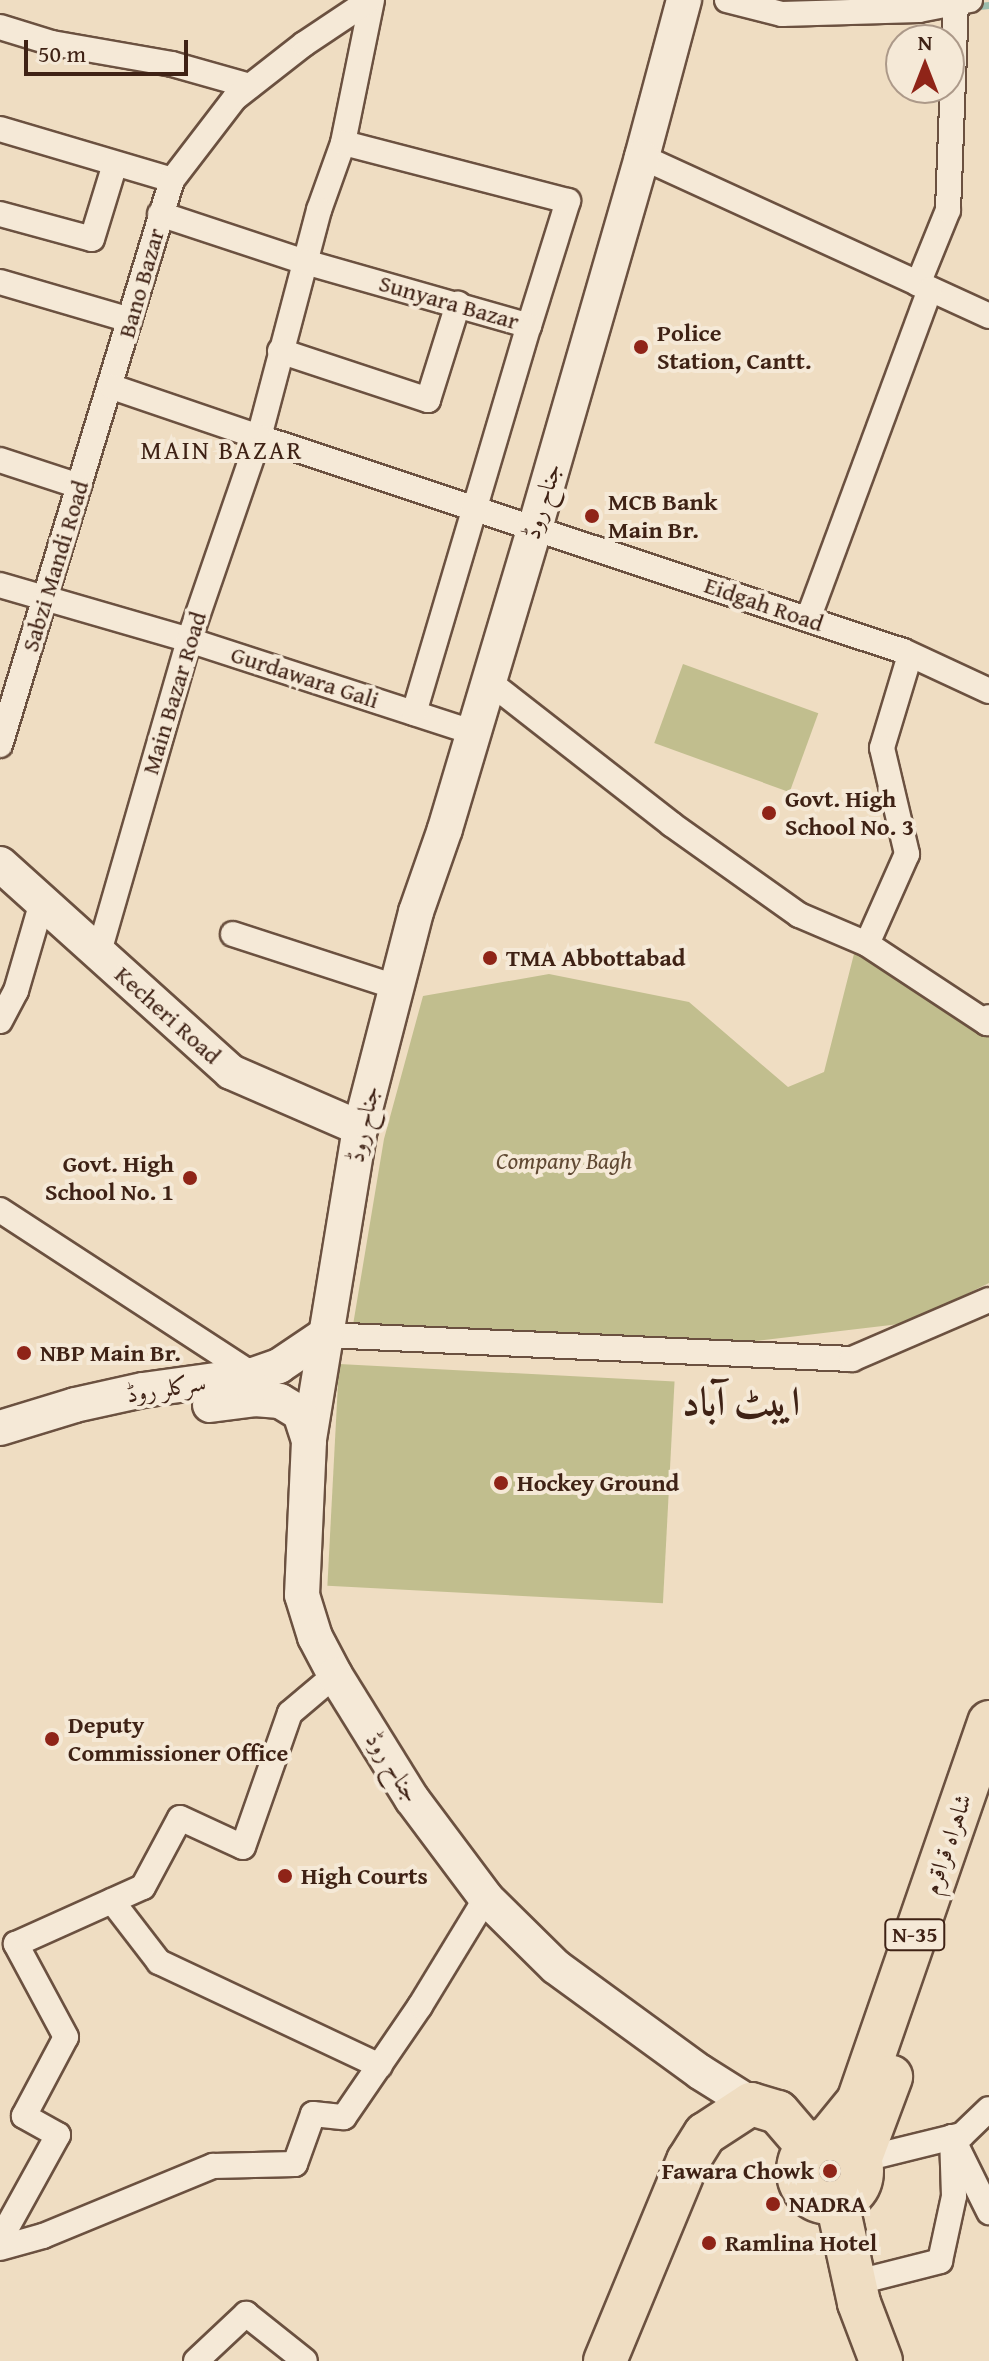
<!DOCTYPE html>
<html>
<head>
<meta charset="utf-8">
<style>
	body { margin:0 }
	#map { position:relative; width:989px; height:2361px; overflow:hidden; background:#efddc2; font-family:"Gentium Book Plus",Amiri,serif }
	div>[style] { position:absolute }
	.green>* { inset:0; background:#c1be8e; transform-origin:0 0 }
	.stream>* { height:7px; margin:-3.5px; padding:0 3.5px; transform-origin:3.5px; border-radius:3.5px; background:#9bbdad }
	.roads { filter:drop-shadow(2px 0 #6b5140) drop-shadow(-2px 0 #6b5140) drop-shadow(0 2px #6b5140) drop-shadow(0 -2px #6b5140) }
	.street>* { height:24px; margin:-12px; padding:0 12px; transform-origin:12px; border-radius:12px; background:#f5e9d7 }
	.secondary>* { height:34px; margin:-17px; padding:0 17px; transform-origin:17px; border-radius:17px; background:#f5e9d7 }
	.highway>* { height:42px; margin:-21px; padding:0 21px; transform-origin:21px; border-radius:21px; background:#efddc2 }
	.highway>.ring { margin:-21px; padding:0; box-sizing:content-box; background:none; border:42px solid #efddc2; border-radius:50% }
	.dots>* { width:22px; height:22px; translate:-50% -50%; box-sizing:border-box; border:4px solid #f5e9d7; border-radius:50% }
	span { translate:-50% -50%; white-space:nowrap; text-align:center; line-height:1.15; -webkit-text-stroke:8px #f5e9d7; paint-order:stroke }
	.shield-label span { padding:2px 6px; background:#f5e9d7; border:2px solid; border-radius:6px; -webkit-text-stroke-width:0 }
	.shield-label { font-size:22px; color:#3f2215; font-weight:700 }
	.street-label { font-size:24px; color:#3f2215 }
	.poi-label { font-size:24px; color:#3f2215; font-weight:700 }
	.left { translate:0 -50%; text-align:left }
	.right { translate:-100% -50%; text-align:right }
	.park-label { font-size:24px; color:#604933; font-style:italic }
	.neighbourhood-label { font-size:26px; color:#3f2215; letter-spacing:2px }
	.town-label { font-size:40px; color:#3f2215; font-weight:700 }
	.north { position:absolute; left:885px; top:24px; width:80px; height:80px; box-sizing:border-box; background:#f5e9d7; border:2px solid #ac9989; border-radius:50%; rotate:0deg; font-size:22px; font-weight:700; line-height:32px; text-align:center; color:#3f2215 }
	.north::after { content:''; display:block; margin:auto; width:28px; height:36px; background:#8f2418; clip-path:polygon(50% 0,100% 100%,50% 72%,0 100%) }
	.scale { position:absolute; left:24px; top:40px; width:164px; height:36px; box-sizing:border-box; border:4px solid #3f2215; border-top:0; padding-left:10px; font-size:24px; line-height:28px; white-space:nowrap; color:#3f2215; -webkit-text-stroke:6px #f5e9d7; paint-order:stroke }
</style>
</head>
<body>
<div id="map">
	<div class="green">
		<div style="left:683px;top:664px;width:144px;height:84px;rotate:20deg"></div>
		<div style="clip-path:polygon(856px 946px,989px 1025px,989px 1283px,908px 1323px,697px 1348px,352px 1331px,384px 1139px,423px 996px,549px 974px,689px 1002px,788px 1087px,824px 1072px)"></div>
		<div style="left:339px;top:1364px;width:336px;height:222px;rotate:3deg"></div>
	</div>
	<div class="stream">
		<div style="left:970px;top:7px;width:19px;rotate:-6deg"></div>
	</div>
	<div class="roads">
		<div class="street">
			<div style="left:372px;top:0;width:146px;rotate:101.5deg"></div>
			<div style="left:343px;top:143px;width:71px;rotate:109.7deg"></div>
			<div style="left:319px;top:210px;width:235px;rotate:104.8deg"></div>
			<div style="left:259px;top:437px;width:679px;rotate:18.38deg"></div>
			<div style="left:903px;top:651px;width:95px;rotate:24.9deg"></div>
			<div style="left:727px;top:0;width:57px;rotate:14.3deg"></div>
			<div style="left:782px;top:14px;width:137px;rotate:-1.7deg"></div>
			<div style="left:919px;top:10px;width:52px;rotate:-11.1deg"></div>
			<div style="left:0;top:27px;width:54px;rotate:17.1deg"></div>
			<div style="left:52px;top:43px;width:122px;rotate:9.9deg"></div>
			<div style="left:172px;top:64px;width:81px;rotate:15.8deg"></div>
			<div style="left:0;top:129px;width:179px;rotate:16.5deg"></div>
			<div style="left:642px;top:157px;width:382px;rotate:24.6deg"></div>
			<div style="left:0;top:214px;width:95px;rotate:15.2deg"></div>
			<div style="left:92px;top:239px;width:78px;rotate:-73deg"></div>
			<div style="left:160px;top:214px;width:153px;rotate:18.3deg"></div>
			<div style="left:305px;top:262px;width:233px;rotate:15.9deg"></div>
			<div style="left:529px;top:326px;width:131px;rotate:-72.7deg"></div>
			<div style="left:568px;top:201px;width:232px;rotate:-165.5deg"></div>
			<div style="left:0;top:282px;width:135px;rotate:16.3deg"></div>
			<div style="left:918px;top:284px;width:80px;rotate:-67.9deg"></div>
			<div style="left:948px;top:210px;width:207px;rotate:-87.8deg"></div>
			<div style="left:280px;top:351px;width:156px;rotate:18.3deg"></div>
			<div style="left:428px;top:400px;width:101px;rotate:-72.6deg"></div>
			<div style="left:0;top:460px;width:83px;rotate:18.2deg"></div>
			<div style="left:0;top:585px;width:197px;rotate:16.2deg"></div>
			<div style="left:189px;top:640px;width:298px;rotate:18deg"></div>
			<div style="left:808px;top:619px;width:351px;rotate:-69.7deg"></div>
			<div style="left:910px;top:655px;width:97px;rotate:106.8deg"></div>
			<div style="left:882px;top:748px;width:109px;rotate:76.7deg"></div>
			<div style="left:907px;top:854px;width:98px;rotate:114deg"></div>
			<div style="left:867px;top:944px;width:144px;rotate:33.4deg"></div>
			<div style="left:987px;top:1023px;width:6px;rotate:-72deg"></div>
			<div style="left:487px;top:680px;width:234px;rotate:38deg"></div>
			<div style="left:671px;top:824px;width:157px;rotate:35.4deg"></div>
			<div style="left:799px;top:915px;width:74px;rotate:23.1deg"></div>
			<div style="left:414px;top:713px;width:404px;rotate:-73.5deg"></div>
			<div style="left:0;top:745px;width:591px;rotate:-73.07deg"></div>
			<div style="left:172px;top:180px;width:103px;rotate:-52.5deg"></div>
			<div style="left:235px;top:98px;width:88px;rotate:-38deg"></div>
			<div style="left:304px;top:44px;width:79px;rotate:-33.7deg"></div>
			<div style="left:233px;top:934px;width:171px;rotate:18deg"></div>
			<div style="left:99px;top:952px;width:325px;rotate:-73.9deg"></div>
			<div style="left:189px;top:640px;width:215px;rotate:-71deg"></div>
			<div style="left:259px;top:437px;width:155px;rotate:-161.2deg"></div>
			<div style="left:0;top:1021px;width:34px;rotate:-62deg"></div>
			<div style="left:16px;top:991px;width:93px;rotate:-73.7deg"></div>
			<div style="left:0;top:1210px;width:302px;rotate:33.1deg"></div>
			<div style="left:325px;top:1335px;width:528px;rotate:2.61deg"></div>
			<div style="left:852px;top:1359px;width:149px;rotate:-23.3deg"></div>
			<div style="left:112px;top:1901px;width:77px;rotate:52.4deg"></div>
			<div style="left:159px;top:1962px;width:244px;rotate:25.2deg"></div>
			<div style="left:860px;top:2160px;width:105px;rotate:-13.8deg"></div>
			<div style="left:962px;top:2135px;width:37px;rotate:-44deg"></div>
			<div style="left:0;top:2240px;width:120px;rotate:-61.1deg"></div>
			<div style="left:58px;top:2135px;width:39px;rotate:-151deg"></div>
			<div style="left:24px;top:2116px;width:89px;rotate:-62deg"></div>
			<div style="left:66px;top:2037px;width:106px;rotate:-118.3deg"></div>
			<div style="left:16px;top:1944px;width:139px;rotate:-24.2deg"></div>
			<div style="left:143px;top:1887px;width:78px;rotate:-61.8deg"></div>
			<div style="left:180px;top:1818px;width:69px;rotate:24.7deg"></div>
			<div style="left:243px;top:1847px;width:142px;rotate:-70.7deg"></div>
			<div style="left:290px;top:1713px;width:59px;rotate:-40.2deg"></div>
			<div style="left:0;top:2248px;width:45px;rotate:-15.6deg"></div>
			<div style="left:43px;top:2236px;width:184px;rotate:-22.4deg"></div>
			<div style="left:213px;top:2166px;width:82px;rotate:-1.4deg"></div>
			<div style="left:295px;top:2164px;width:53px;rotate:-70.2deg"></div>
			<div style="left:313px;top:2114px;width:31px;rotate:6deg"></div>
			<div style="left:344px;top:2117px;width:135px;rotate:-55.6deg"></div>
			<div style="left:420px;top:2006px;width:127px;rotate:-58.6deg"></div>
			<div style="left:854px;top:2283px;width:89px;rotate:-14.3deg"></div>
			<div style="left:940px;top:2261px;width:66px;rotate:-77.8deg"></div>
			<div style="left:954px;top:2196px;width:59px;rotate:-91.9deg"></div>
			<div style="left:952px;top:2137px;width:84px;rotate:63.7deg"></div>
			<div style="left:196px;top:2361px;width:69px;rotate:-43.2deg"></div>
			<div style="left:246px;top:2314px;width:75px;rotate:38.5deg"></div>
		</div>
		<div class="secondary">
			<div style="left:684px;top:0;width:163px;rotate:105deg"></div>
			<div style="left:642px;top:157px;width:385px;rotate:106.1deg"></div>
			<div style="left:535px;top:527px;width:315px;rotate:106.6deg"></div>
			<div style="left:445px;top:829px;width:88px;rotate:109.3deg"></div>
			<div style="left:416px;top:912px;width:223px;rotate:104.5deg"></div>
			<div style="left:360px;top:1128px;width:317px;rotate:99.3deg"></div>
			<div style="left:309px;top:1441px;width:154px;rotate:92.6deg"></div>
			<div style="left:302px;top:1595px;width:44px;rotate:72.8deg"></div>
			<div style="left:315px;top:1637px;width:43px;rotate:62.2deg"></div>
			<div style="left:335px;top:1675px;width:146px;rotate:58.2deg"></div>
			<div style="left:412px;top:1799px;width:124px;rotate:53.2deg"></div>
			<div style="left:486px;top:1898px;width:98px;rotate:44.6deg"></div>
			<div style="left:556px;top:1967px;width:178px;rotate:36.1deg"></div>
			<div style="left:700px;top:2072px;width:60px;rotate:32.1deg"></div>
			<div style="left:0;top:864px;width:311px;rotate:42deg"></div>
			<div style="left:231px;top:1072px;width:141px;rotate:23.5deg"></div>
			<div style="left:210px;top:1405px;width:45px;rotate:-7.6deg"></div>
			<div style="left:255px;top:1399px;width:25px;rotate:5deg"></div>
			<div style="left:280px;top:1401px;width:23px;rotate:31deg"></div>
			<div style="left:300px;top:1413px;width:29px;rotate:72deg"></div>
			<div style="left:0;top:1428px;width:78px;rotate:-17deg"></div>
			<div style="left:75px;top:1405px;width:70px;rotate:-12.4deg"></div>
			<div style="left:143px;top:1390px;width:111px;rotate:-7.8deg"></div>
			<div style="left:253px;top:1375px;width:28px;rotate:-19deg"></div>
			<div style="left:279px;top:1366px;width:55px;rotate:-34deg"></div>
		</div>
		<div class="highway">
			<div style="left:827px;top:2139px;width:49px;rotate:-50.8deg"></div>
			<div style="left:858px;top:2101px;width:401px;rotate:-70.9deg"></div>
			<div class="ring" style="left:798px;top:2139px;width:22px;height:22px"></div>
			<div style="left:860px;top:2160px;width:89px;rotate:-69.5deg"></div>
			<div style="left:837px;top:2202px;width:103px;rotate:77.7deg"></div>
			<div style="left:859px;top:2303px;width:62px;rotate:69.2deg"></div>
			<div style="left:605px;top:2361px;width:217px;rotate:-67.5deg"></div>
			<div style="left:688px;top:2161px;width:32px;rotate:-58deg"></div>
			<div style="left:705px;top:2134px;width:55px;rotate:-33.1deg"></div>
			<div style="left:751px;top:2104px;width:28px;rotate:17deg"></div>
			<div style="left:778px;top:2112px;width:46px;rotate:49.4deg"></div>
		</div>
	</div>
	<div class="dots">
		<div style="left:641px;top:347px;background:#8f2418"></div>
		<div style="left:592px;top:516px;background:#8f2418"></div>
		<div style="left:769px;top:813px;background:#8f2418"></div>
		<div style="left:490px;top:958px;background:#8f2418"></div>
		<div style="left:190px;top:1178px;background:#8f2418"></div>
		<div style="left:24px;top:1353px;background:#8f2418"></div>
		<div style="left:501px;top:1483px;background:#8f2418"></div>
		<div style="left:52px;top:1739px;background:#8f2418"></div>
		<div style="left:285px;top:1876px;background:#8f2418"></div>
		<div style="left:830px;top:2171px;background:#8f2418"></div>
		<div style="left:773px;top:2204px;background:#8f2418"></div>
		<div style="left:709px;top:2243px;background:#8f2418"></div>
	</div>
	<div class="shield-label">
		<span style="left:915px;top:1935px">N-35</span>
	</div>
	<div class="street-label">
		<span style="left:141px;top:283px;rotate:-74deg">Bano Bazar</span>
		<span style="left:449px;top:302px;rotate:16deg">Sunyara Bazar</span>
		<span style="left:542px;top:501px;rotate:-73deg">جناح روڈ</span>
		<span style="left:55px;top:566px;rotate:-73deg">Sabzi Mandi Road</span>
		<span style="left:764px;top:604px;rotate:19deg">Eidgah Road</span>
		<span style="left:305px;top:677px;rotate:18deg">Gurdawara Gali</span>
		<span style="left:174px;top:693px;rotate:-73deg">Main Bazar Road</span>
		<span style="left:168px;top:1015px;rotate:42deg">Kecheri Road</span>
		<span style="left:363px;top:1124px;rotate:-78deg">جناح روڈ</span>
		<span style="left:166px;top:1388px;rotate:-9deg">سرکلر روڈ</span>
		<span style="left:393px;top:1767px;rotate:57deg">جناح روڈ</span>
		<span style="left:947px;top:1844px;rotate:-71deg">شاہراہ قراقرم</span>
	</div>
	<div class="poi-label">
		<span class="left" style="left:657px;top:347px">Police<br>Station, Cantt.</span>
		<span class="left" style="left:608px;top:516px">MCB Bank<br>Main Br.</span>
		<span class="left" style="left:785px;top:813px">Govt. High<br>School No. 3</span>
		<span class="left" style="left:506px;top:958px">TMA Abbottabad</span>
		<span class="right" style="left:174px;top:1178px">Govt. High<br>School No. 1</span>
		<span class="left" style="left:40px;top:1353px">NBP Main Br.</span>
		<span class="left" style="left:517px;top:1483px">Hockey Ground</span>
		<span class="left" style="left:68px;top:1739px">Deputy<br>Commissioner Office</span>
		<span class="left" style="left:301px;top:1876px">High Courts</span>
		<span class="right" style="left:814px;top:2171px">Fawara Chowk</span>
		<span class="left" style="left:789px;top:2204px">NADRA</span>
		<span class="left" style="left:725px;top:2243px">Ramlina Hotel</span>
	</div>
	<div class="park-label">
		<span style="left:564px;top:1161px">Company Bagh</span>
	</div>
	<div class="neighbourhood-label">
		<span style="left:222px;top:450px">MAIN BAZAR</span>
	</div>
	<div class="town-label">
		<span style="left:741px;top:1401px">ایبٹ آباد</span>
	</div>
	<div class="north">N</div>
	<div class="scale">50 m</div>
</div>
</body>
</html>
